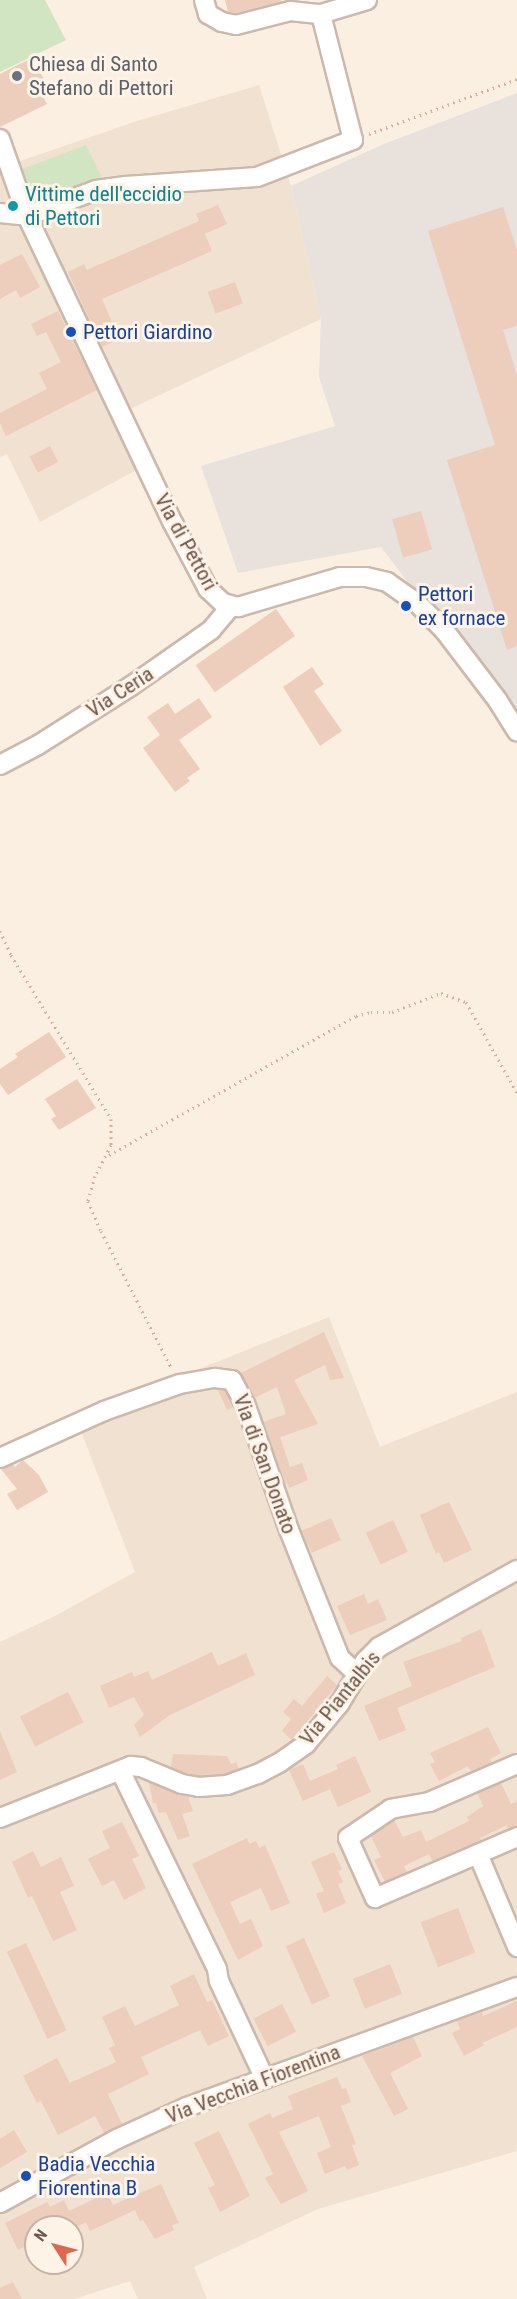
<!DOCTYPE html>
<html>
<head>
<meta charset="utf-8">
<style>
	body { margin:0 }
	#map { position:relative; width:517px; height:2299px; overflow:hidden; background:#faefe1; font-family:"Roboto Condensed",sans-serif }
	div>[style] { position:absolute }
	.residential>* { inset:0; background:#f1e1d1 }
	.industrial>* { inset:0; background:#e9e2dc }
	.green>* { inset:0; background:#d2e5c2 }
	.building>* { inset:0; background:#edcdbb; transform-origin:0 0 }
	.path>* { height:3px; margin-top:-1.5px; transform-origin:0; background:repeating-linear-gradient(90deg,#d1b09f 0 1.5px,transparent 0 6px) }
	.roads { filter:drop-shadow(2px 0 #ccb9ac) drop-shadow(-2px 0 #ccb9ac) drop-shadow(0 2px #ccb9ac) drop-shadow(0 -2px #ccb9ac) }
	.minor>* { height:18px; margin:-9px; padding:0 9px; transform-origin:9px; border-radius:9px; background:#fff }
	.dots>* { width:16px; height:16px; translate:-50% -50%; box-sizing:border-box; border:3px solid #fdf3e7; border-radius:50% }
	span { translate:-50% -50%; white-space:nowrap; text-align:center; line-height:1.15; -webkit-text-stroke:6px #fdf3e7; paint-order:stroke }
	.worship-label { font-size:21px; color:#5b616d }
	.left { translate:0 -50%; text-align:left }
	.culture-label { font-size:21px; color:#0d838f }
	.transit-label { font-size:21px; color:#164399 }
	.street-label { font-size:21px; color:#6f564b }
	.north { position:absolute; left:24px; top:2215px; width:60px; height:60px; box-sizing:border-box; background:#fdf3e7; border:2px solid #c4b4a9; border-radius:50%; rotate:306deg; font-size:16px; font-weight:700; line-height:24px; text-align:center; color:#6f564b }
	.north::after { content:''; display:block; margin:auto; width:21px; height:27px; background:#da6950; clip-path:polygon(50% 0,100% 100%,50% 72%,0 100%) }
</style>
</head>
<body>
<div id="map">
	<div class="residential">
		<div style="clip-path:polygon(259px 85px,291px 186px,321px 319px,130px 409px,155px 460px,40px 522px,7px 454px,0 457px,0 168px,137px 121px)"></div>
		<div style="clip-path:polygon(evenodd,329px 1317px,380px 1447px,517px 1392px,517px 2151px,318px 2209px,194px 2267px,207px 2299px,138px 2299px,130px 2281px,74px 2299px,0 2299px,0 1642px,55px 1616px,135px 1572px,76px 1418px,329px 1317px,36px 2227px,72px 2227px,72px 2263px,36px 2263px,36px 2227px)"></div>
	</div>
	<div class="industrial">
		<div style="clip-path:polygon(517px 93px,517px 725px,381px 547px,238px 573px,201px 466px,335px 426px,319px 377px,321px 319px,291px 186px,384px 144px)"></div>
	</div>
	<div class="green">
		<div style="clip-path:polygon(0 0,45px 0,66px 40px,0 72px)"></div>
		<div style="clip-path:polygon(86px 145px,104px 182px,30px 203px,17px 171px)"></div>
	</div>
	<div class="building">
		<div style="clip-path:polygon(225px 0,281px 0,281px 2px,236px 13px,228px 12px)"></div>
		<div style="clip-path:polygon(28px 60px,36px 64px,47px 85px,39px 89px,47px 104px,0 127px,0 74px)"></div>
		<div style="clip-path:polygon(218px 205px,227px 224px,205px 234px,212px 251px,102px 299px,119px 339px,102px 347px,68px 272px,84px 264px,87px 270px,199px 221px,196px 214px)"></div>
		<div style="clip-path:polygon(503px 207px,517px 250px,517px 326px,503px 330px,517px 375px,517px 646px,507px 650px,447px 460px,495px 445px,428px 231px)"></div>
		<div style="clip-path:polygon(22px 254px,40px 287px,20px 298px,16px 290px,0 299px,0 265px)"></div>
		<div style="left:235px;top:282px;width:23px;height:29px;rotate:70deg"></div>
		<div style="clip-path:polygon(58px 311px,97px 390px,6px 436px,0 423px,0 413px,47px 389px,39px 373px,61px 362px,46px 332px,37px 336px,31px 324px)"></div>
		<div style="left:50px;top:446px;width:18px;height:23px;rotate:63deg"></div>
		<div style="left:421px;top:511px;width:40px;height:30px;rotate:74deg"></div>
		<div style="left:276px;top:609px;width:33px;height:98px;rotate:55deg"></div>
		<div style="clip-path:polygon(312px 667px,324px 684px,314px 691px,342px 731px,320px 746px,283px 687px)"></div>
		<div style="clip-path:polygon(199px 698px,212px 717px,179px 740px,200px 769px,187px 778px,190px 781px,175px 792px,143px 748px,160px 735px,147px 717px,168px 703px,175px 714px)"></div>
		<div style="clip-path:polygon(49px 1032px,66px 1057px,8px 1095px,0 1084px,0 1069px,18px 1057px,15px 1054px)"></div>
		<div style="clip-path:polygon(77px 1079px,96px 1108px,59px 1130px,51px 1119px,56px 1116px,45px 1099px)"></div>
		<div style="clip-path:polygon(324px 1332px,344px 1378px,330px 1380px,325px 1365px,294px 1380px,318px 1424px,280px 1437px,290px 1467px,302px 1463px,308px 1480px,289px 1488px,287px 1483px,285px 1484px,263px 1422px,286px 1414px,277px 1387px,254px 1398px,241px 1373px)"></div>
		<div style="clip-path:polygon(218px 1390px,225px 1390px,234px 1407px,227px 1410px)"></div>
		<div style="clip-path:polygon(23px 1460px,39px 1475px,48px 1492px,17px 1510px,7px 1494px,17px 1489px,1px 1469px,13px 1464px,15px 1467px)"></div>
		<div style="clip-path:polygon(449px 1502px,472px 1550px,444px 1563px,439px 1552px,436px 1554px,420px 1515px)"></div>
		<div style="left:331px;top:1518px;width:24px;height:32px;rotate:66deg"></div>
		<div style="left:393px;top:1520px;width:35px;height:30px;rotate:65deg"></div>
		<div style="clip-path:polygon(364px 1594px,368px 1604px,378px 1599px,387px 1620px,350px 1635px,337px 1606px)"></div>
		<div style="clip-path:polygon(481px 1629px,495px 1667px,397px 1708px,406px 1730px,379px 1741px,364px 1706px,412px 1686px,403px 1662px,462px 1641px,461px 1638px)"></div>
		<div style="clip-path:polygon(212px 1652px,218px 1666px,246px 1653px,255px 1675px,170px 1715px,140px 1737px,134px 1725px,144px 1715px,134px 1697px,109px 1708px,100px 1686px,132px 1672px,134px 1677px,148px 1671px,152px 1680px)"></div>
		<div style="clip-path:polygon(327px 1676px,337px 1685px,292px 1740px,282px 1731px,291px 1719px,283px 1712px,294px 1699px,302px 1706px)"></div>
		<div style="left:68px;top:1692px;width:34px;height:54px;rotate:63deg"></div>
		<div style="clip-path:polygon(488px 1727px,501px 1753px,490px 1759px,492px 1763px,471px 1771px,468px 1766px,439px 1781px,430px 1764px,435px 1762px,430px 1753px)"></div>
		<div style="clip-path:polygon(0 1731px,17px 1772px,0 1780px)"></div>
		<div style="clip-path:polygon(173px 1754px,227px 1756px,231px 1764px,236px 1762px,239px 1769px,225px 1774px,200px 1776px,185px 1773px,171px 1767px)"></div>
		<div style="clip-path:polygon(355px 1756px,371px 1792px,338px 1807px,330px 1789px,303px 1801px,289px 1770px,303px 1764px,310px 1781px,338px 1769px,336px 1765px)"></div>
		<div style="clip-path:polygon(149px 1782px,188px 1797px,193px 1811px,182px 1814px,190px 1836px,178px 1840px,166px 1812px,159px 1813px,156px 1803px,153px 1803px)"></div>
		<div style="clip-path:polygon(501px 1783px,511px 1804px,517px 1801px,517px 1826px,508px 1828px,507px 1825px,480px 1838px,481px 1840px,432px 1861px,429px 1854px,404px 1866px,407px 1872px,385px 1882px,374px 1860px,381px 1857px,371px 1836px,394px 1820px,403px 1837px,421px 1830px,426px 1842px,469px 1821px,467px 1817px,483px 1806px,477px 1793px)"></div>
		<div style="clip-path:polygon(122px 1822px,139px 1856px,132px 1859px,146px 1888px,124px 1900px,114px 1880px,102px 1886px,88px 1859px,110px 1848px,102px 1831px)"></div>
		<div style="clip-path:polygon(247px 1838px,249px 1844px,256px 1841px,259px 1848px,265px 1845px,290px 1903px,271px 1911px,261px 1888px,230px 1902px,240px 1924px,251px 1919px,263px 1946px,238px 1960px,192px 1864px)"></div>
		<div style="clip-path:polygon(33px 1851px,41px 1867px,61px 1857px,74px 1886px,60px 1892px,77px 1930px,53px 1941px,32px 1896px,28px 1898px,12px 1862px)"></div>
		<div style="clip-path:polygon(334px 1852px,342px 1869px,338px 1871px,343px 1882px,338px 1884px,346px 1903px,324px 1913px,316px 1894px,324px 1891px,311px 1862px)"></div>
		<div style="left:458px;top:1908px;width:48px;height:40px;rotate:69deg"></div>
		<div style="left:304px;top:1938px;width:64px;height:20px;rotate:66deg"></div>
		<div style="left:26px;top:1943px;width:96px;height:21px;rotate:65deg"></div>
		<div style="left:390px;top:1964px;width:32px;height:40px;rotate:68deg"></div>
		<div style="clip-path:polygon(194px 1974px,207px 2002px,212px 2000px,229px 2036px,208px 2046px,200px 2030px,141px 2057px,149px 2074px,108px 2094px,122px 2124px,104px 2133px,95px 2116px,58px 2135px,41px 2101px,37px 2103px,23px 2076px,57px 2058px,70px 2083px,116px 2062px,109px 2048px,115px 2045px,102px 2017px,125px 2006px,135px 2026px,179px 2005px,170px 1986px)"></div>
		<div style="clip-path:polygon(517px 2001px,517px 2027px,482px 2043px,484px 2045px,464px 2056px,452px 2033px,460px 2029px,457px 2021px,482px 2012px,483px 2016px)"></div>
		<div style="left:282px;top:2004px;width:31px;height:32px;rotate:63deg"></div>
		<div style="clip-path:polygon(413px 2037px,422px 2056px,390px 2073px,408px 2109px,394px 2116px,362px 2056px)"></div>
		<div style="clip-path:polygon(337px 2077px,342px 2089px,346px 2088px,351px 2102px,341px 2106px,356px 2144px,352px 2145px,359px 2165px,347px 2170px,345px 2166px,325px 2174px,317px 2153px,331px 2147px,319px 2116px,279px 2132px,308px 2191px,281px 2204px,265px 2178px,273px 2174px,248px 2124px,270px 2113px,272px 2118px,293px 2109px,288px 2096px)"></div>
		<div style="clip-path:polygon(14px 2130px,27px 2152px,0 2168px,0 2139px)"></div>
		<div style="clip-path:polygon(219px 2131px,250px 2196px,220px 2212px,208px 2188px,215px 2185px,194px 2143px)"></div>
		<div style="clip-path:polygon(161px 2184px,179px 2223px,172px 2225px,174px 2230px,155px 2239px,143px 2220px,140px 2221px,135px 2210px,90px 2231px,86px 2222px,77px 2227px,36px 2227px,36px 2241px,18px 2250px,5px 2223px,47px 2202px,50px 2207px,64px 2200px,69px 2211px,107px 2193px,113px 2205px)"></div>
		<div style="clip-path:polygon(13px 2282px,22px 2299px,0 2299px,0 2288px)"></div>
	</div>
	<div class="path">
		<div style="left:369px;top:134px;width:158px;rotate:-20.4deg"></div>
		<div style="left:0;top:931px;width:26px;rotate:65deg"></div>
		<div style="left:11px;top:955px;width:192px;rotate:58.6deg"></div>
		<div style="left:111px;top:1119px;width:26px;rotate:90deg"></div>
		<div style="left:111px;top:1145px;width:35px;rotate:117deg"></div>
		<div style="left:95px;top:1176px;width:26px;rotate:106deg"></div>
		<div style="left:88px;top:1201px;width:33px;rotate:67deg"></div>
		<div style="left:101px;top:1231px;width:155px;rotate:62.8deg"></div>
		<div style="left:109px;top:1155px;width:283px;rotate:-29.4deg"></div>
		<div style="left:356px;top:1016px;width:16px;rotate:-15deg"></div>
		<div style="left:371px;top:1012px;width:21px"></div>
		<div style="left:392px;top:1012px;width:53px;rotate:-21.2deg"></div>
		<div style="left:441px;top:993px;width:27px;rotate:20deg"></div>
		<div style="left:466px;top:1002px;width:104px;rotate:60.7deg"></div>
	</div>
	<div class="roads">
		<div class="minor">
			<div style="left:204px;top:0;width:15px;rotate:74deg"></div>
			<div style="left:208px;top:14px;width:16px;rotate:30deg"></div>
			<div style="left:222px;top:22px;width:14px;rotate:12deg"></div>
			<div style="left:236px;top:25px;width:56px;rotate:-14.5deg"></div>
			<div style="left:290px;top:11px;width:31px;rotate:6deg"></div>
			<div style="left:0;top:139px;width:82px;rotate:70.7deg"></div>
			<div style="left:27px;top:216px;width:340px;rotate:64.6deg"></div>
			<div style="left:173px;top:523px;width:75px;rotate:62.1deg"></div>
			<div style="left:208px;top:589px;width:21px;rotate:43deg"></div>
			<div style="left:223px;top:603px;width:16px;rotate:15deg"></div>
			<div style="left:238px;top:607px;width:106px;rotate:-16.4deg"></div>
			<div style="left:340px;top:577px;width:26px"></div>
			<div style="left:366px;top:577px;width:22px;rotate:13deg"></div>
			<div style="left:387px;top:582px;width:35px;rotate:35deg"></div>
			<div style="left:416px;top:602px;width:40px;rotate:45deg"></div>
			<div style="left:444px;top:630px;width:89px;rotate:52.7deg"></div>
			<div style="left:498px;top:701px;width:36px;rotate:58deg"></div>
			<div style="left:0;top:213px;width:27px;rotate:6deg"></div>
			<div style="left:27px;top:216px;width:74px;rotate:-20.6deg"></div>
			<div style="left:96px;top:190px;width:30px;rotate:-8deg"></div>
			<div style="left:126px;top:186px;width:131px;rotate:-3.9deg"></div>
			<div style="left:257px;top:177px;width:103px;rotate:-21.1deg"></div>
			<div style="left:353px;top:140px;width:130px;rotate:-104.3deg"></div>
			<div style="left:321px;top:14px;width:48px;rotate:-16.9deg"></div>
			<div style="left:0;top:765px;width:43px;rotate:-27.8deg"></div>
			<div style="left:38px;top:745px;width:110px;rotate:-32.4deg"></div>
			<div style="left:131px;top:686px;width:98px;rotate:-35deg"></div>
			<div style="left:211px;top:630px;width:30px;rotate:-50deg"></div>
			<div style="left:0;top:1458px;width:114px;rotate:-24.3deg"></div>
			<div style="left:104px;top:1411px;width:81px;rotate:-19.6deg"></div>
			<div style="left:180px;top:1384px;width:36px;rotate:-10deg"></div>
			<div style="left:215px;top:1378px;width:17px;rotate:7deg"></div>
			<div style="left:232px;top:1380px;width:30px;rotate:62deg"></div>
			<div style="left:246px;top:1406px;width:131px;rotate:70.9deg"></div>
			<div style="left:289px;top:1530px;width:138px;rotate:68.3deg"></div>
			<div style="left:340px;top:1658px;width:22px;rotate:43deg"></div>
			<div style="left:517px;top:1764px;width:96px;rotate:156.6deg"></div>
			<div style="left:429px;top:1802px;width:39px;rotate:170deg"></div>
			<div style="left:391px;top:1809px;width:52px;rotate:146deg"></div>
			<div style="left:348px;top:1838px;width:66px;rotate:65.8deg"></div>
			<div style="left:375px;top:1898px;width:155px;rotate:-23.2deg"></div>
			<div style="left:121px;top:1772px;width:219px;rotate:64deg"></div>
			<div style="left:217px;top:1969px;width:12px;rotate:81deg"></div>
			<div style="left:219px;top:1981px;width:108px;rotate:64.9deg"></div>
			<div style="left:0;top:1818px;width:141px;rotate:-21.7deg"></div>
			<div style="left:131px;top:1766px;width:10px;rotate:6deg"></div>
			<div style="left:141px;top:1767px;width:44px;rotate:22.5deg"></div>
			<div style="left:182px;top:1784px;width:17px;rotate:10deg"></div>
			<div style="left:199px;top:1787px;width:28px;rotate:-4deg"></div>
			<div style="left:227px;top:1785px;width:33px;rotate:-20deg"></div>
			<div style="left:258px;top:1774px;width:24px;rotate:-28deg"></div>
			<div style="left:279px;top:1763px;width:33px;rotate:-35deg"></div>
			<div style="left:306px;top:1744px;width:53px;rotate:-50.3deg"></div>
			<div style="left:340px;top:1703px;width:49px;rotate:-59.2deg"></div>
			<div style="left:365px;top:1661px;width:20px;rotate:-45deg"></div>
			<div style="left:379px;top:1647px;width:158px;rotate:-29.2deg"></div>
			<div style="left:478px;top:1854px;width:101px;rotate:67.2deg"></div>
			<div style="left:0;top:2203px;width:133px;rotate:-28.7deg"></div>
			<div style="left:117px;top:2139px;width:77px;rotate:-24.6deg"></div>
			<div style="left:187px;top:2107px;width:351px;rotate:-20deg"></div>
		</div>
	</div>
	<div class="dots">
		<div style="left:17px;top:76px;background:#6b7280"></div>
		<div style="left:13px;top:206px;background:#0f9aa8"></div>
		<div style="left:71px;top:332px;background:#1a4fb4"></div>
		<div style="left:406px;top:606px;background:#1a4fb4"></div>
		<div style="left:26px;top:2176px;background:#1a4fb4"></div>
	</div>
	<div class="worship-label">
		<span class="left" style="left:29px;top:76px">Chiesa di Santo<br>Stefano di Pettori</span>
	</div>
	<div class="culture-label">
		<span class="left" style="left:25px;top:206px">Vittime dell'eccidio<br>di Pettori</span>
	</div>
	<div class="transit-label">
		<span class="left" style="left:83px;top:332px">Pettori Giardino</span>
		<span class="left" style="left:418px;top:606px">Pettori<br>ex fornace</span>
		<span class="left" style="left:38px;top:2176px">Badia Vecchia<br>Fiorentina B</span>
	</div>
	<div class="street-label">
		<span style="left:186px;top:542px;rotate:61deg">Via di Pettori</span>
		<span style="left:120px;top:692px;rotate:-33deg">Via Ceria</span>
		<span style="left:265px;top:1464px;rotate:70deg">Via di San Donato</span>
		<span style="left:340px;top:1698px;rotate:-51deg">Via Piantalbis</span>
		<span style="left:253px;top:2084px;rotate:-21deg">Via Vecchia Fiorentina</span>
	</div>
	<div class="north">N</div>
</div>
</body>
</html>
